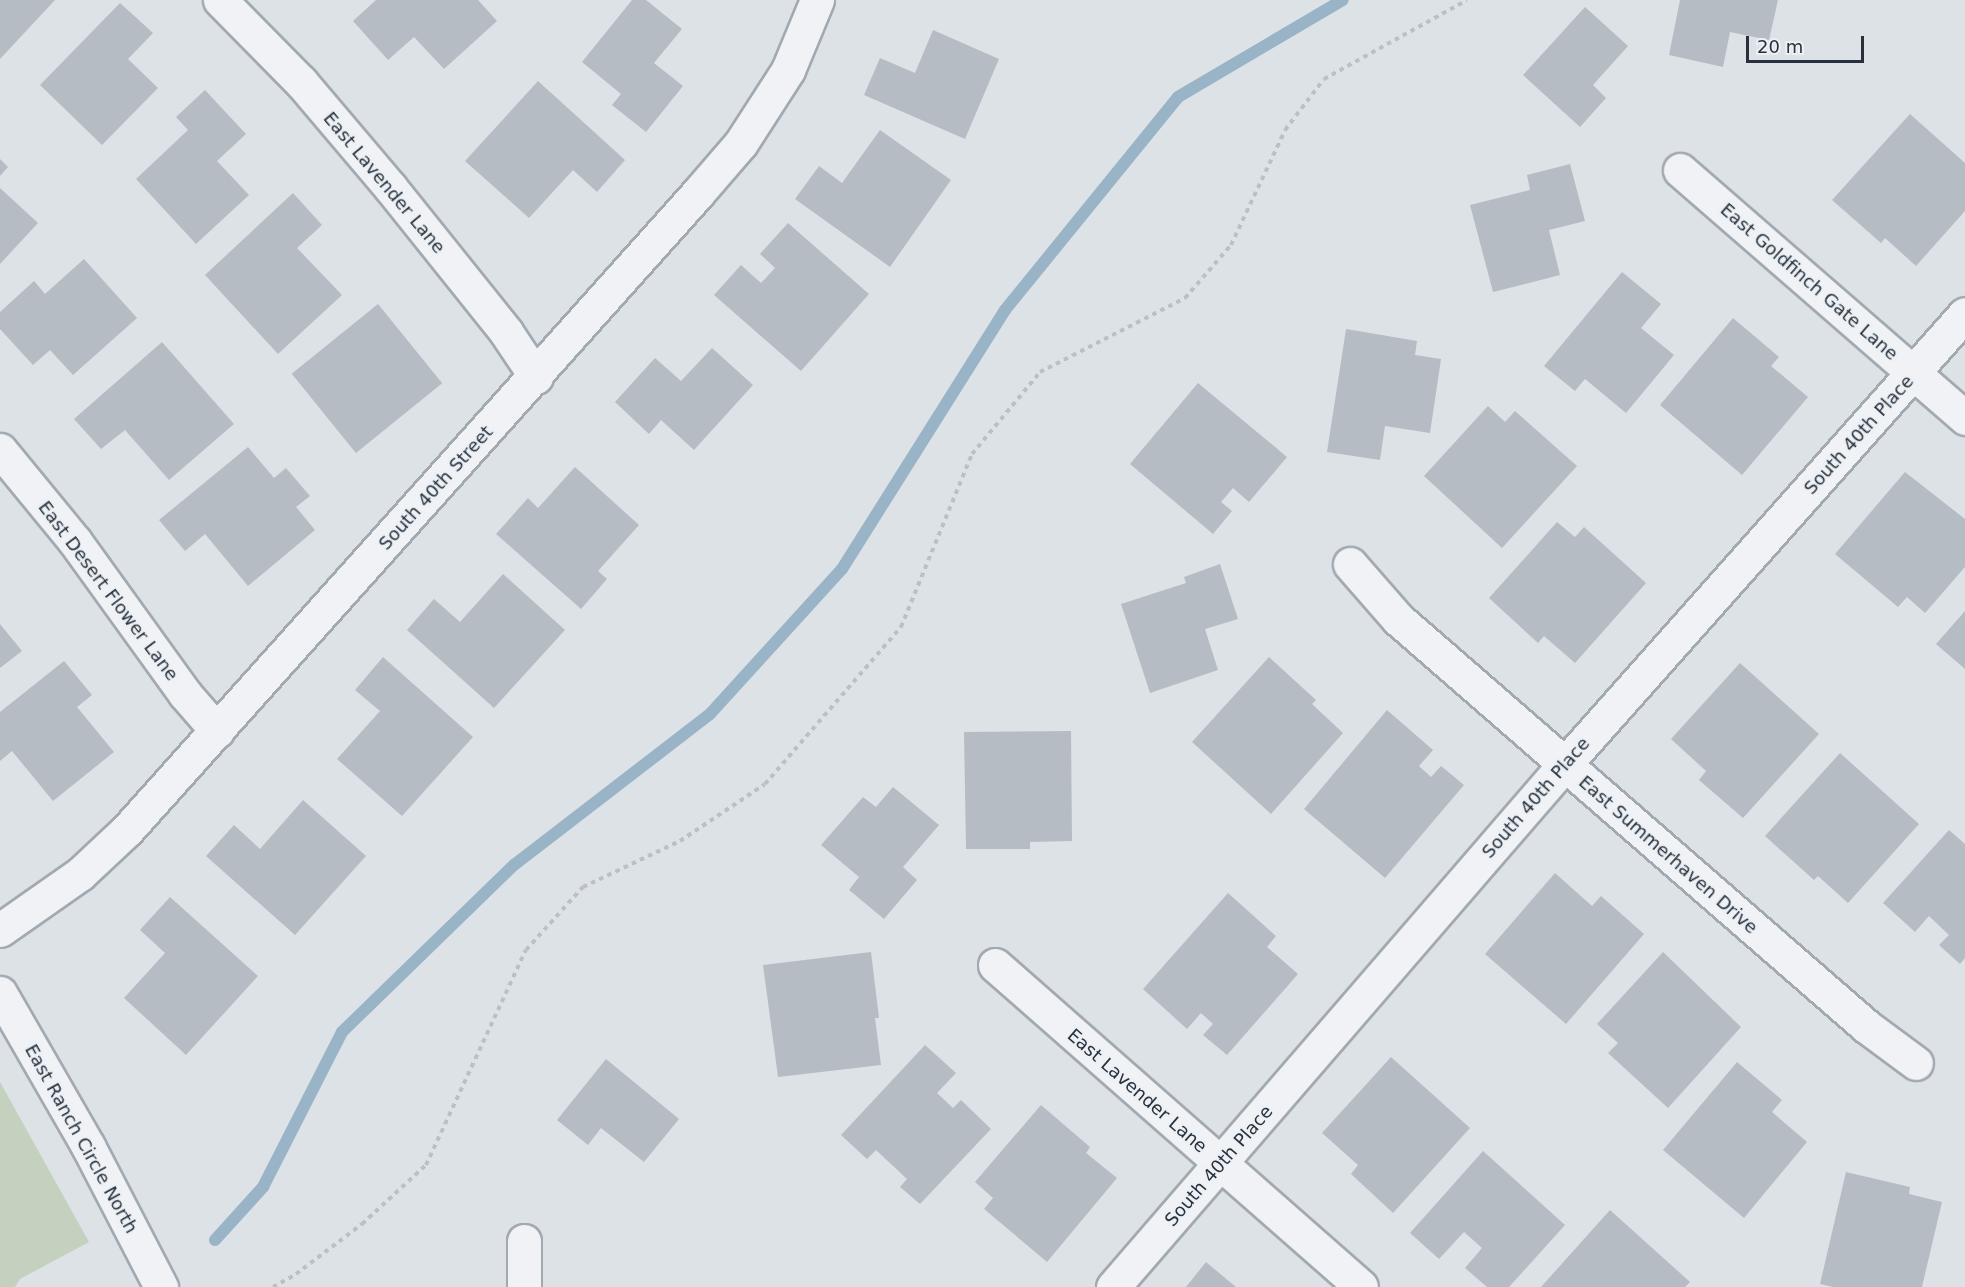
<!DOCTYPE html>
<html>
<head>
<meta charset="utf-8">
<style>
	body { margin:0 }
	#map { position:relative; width:1965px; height:1287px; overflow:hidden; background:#dde2e7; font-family:"DejaVu Sans",sans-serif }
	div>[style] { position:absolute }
	.green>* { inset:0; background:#c5d1bf }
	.stream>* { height:12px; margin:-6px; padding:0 6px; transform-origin:6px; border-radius:6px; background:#99b3c7 }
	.building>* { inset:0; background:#b5bcc4; transform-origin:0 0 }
	.path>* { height:4px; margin-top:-2px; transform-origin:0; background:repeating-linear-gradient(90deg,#bcc0c5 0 4.5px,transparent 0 9px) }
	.roads { filter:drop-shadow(2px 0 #a3a9b1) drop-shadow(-2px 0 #a3a9b1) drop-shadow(0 2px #a3a9b1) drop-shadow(0 -2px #a3a9b1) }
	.minor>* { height:33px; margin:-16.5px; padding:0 16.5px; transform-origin:16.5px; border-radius:16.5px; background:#f0f2f5 }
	span { translate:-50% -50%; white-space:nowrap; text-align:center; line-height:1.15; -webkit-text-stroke:4.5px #edf1f5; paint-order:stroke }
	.street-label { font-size:18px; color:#27313d }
	.scale { position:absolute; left:1746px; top:36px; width:118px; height:27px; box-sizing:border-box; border:3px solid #27313d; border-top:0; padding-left:8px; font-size:18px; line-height:21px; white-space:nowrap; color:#27313d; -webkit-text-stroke:4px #edf1f5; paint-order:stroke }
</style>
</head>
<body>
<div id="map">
	<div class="green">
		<div style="clip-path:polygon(0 1082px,89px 1242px,20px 1279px,15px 1287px,0 1287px)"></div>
	</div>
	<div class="stream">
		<div style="left:215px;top:1240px;width:72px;rotate:-47.8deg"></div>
		<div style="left:263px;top:1187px;width:174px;rotate:-63deg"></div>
		<div style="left:342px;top:1032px;width:240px;rotate:-44.2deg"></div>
		<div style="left:514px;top:865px;width:247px;rotate:-37.6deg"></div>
		<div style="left:710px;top:714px;width:196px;rotate:-47.7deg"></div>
		<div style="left:842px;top:569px;width:306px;rotate:-57.8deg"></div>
		<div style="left:1005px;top:310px;width:274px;rotate:-50.9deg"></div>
		<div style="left:1178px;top:97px;width:191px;rotate:-30.5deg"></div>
	</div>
	<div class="building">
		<div style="clip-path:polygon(0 0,55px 0,0 59px)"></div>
		<div style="clip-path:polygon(376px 0,478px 0,497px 21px,444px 69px,414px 37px,388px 60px,353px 21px)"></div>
		<div style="clip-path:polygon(632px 0,646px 0,682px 29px,654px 63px,683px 86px,646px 132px,612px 105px,621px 94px,582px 62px)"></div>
		<div style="clip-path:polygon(1680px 0,1778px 0,1769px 40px,1730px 32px,1723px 67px,1669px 55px)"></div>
		<div style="clip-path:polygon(120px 3px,153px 33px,128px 59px,158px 88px,102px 145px,40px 85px)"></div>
		<div style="clip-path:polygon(1585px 7px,1628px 46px,1593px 85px,1606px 98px,1580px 127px,1523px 75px)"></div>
		<div style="clip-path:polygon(933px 30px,999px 59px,965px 139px,864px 95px,880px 58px,915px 73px)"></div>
		<div style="clip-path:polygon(538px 81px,625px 160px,597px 192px,573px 170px,529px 218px,465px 161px)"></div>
		<div style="clip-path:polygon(205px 90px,246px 134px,217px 161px,249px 195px,196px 244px,136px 179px,188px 130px,176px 117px)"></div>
		<div style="clip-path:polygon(1910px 114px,1965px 163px,1965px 211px,1916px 266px,1885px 238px,1881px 243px,1832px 200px)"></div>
		<div style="clip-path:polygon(880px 130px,951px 180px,890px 267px,795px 199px,819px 166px,842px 183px)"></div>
		<div style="clip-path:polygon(0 159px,8px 167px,0 176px)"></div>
		<div style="clip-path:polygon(1570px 164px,1585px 221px,1549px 230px,1560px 275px,1493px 292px,1470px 205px,1530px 190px,1527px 175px)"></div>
		<div style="clip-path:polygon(0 188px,38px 223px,0 264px)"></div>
		<div style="clip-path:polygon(293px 193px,322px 225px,297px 248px,342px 295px,278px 354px,205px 275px)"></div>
		<div style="clip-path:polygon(788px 223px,869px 294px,801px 371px,714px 295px,741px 265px,761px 283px,775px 268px,760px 254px)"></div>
		<div style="clip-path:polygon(84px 259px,137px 318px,73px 375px,50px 350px,33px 365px,0 329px,0 312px,34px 281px,45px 294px)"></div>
		<div style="clip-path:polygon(1622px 272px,1661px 304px,1641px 328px,1674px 355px,1626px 413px,1585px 379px,1575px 391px,1544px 366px)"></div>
		<div style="left:378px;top:304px;width:102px;height:111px;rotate:51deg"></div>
		<div style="clip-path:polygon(1733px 318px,1779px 357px,1771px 366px,1808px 397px,1742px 475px,1660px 405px)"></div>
		<div style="clip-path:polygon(1346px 329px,1417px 341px,1415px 355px,1441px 359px,1430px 433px,1385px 426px,1380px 460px,1327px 452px)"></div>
		<div style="clip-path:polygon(162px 342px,234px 424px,169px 480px,125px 430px,101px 449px,74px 419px)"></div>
		<div style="clip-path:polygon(712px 348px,753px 385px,694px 450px,661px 420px,649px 434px,615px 402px,655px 358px,681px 381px)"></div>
		<div style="clip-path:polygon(1198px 383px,1287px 457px,1249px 502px,1233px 488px,1221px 502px,1232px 511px,1213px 534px,1130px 464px)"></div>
		<div style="clip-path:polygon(1488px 406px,1505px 422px,1515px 411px,1577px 466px,1502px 548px,1424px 476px)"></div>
		<div style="clip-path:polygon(248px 447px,274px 478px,286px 468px,310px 496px,296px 507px,315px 530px,248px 586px,205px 534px,185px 551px,159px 520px)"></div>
		<div style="clip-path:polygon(575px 467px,639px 525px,598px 571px,607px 579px,581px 609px,496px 534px,528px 498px,538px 508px)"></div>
		<div style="clip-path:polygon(1905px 472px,1965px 519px,1965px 567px,1925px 613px,1907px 597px,1898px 607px,1835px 554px)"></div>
		<div style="clip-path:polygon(1557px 522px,1575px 537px,1584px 527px,1646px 583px,1575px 663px,1544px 636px,1538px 643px,1489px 598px)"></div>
		<div style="clip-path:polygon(1220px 564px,1238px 619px,1205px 629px,1218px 670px,1150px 693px,1121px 604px,1186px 583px,1184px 577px)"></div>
		<div style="clip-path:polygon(503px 574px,565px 630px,494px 708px,407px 630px,434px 599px,460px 622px)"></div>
		<div style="clip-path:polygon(1965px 611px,1965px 669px,1936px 644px)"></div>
		<div style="clip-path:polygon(0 624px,22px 651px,0 668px)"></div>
		<div style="clip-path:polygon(383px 657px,473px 737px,402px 816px,337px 759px,380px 711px,355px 690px)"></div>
		<div style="clip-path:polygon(1269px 657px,1316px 700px,1312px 704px,1343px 733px,1271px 814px,1192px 742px)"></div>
		<div style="clip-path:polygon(64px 661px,92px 695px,77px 707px,114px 752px,53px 801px,12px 751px,0 761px,0 712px)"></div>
		<div style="clip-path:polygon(1740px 663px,1819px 734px,1743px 818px,1699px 780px,1706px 771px,1671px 739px)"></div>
		<div style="clip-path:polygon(1387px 710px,1433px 750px,1419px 766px,1431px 777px,1441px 766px,1464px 785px,1385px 878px,1304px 809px)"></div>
		<div style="clip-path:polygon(1071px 731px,1072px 841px,1030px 842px,1030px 849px,966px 849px,964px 732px)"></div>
		<div style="clip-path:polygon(1840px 753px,1919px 824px,1848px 903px,1818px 876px,1814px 880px,1765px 836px)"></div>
		<div style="clip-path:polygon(893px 787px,939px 825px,903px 867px,917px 880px,884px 919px,849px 890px,859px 877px,821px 845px,863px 797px,876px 807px)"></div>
		<div style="clip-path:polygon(303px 800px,366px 856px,295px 935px,206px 856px,234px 825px,260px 849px)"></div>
		<div style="clip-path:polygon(1949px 830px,1965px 844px,1965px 958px,1960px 964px,1939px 945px,1949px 935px,1929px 916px,1915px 932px,1883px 903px)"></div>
		<div style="clip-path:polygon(1555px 873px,1592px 906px,1601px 896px,1644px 934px,1566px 1024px,1485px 954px)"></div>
		<div style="clip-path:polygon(1228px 893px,1276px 936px,1267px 947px,1298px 974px,1227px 1055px,1203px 1035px,1213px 1024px,1201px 1013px,1187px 1029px,1143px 989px)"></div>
		<div style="clip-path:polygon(170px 897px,258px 976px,186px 1055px,124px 998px,165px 953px,140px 930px)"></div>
		<div style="clip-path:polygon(871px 952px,879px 1018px,875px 1018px,881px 1065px,778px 1077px,763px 965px)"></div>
		<div style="clip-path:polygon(1663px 952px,1741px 1027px,1668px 1108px,1608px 1053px,1618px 1043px,1597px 1024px)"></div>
		<div style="clip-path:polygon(925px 1045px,956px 1073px,937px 1093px,953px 1108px,961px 1100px,991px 1129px,920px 1204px,900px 1187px,907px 1179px,876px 1150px,867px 1159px,841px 1135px)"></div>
		<div style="clip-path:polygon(1391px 1057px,1470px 1128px,1393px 1213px,1351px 1174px,1358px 1165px,1322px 1133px)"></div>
		<div style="clip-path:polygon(606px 1059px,679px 1119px,644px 1162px,601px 1128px,588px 1145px,557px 1120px)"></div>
		<div style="clip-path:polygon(1737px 1062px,1782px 1100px,1772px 1112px,1807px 1142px,1744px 1218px,1663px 1150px)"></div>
		<div style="clip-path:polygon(1041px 1105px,1090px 1147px,1086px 1153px,1117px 1178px,1047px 1262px,984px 1209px,993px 1198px,975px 1182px)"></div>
		<div style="clip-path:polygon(1483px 1151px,1565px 1225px,1509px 1287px,1487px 1287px,1465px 1268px,1482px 1248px,1464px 1232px,1439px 1259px,1410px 1233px)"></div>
		<div style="clip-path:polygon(1846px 1172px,1910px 1187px,1909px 1194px,1942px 1202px,1922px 1287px,1833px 1287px,1820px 1284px)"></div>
		<div style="clip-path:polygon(1610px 1210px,1690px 1282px,1685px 1287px,1541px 1287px)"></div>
		<div style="clip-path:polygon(1206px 1262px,1236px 1287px,1186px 1287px)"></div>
	</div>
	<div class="path">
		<div style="left:273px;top:1287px;width:26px;rotate:-29deg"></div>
		<div style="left:296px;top:1274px;width:83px;rotate:-37.1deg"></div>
		<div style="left:362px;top:1224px;width:87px;rotate:-42.7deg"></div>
		<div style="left:426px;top:1165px;width:237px;rotate:-65.1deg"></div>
		<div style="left:526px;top:950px;width:85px;rotate:-47.9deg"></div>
		<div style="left:583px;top:887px;width:107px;rotate:-25.4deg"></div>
		<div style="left:680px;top:841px;width:102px;rotate:-33.8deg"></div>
		<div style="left:765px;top:784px;width:208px;rotate:-49.1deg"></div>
		<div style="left:901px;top:627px;width:187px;rotate:-67.7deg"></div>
		<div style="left:972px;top:454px;width:107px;rotate:-50.3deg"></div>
		<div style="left:1040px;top:372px;width:163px;rotate:-27deg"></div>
		<div style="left:1185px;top:298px;width:70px;rotate:-49deg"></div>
		<div style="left:1231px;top:245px;width:127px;rotate:-64.8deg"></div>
		<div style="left:1285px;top:130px;width:64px;rotate:-52.6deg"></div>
		<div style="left:1324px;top:79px;width:163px;rotate:-28.9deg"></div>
	</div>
	<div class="roads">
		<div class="minor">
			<div style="left:220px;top:0;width:115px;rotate:45.4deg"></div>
			<div style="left:301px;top:82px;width:138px;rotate:49.7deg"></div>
			<div style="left:390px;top:187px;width:186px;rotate:51.3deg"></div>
			<div style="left:506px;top:332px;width:54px;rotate:56.3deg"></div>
			<div style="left:1680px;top:170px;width:378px;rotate:41deg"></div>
			<div style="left:0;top:450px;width:117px;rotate:50.6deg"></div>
			<div style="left:74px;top:540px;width:190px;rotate:54.2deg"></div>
			<div style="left:185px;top:694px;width:49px;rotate:49.1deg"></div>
			<div style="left:1350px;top:564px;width:73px;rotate:48.9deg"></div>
			<div style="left:1398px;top:619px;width:620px;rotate:41.01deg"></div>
			<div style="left:1866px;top:1026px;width:62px;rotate:36.5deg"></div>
			<div style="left:0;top:930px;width:98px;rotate:-35deg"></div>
			<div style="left:80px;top:874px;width:64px;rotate:-43.1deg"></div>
			<div style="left:127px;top:830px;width:854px;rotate:-48.13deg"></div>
			<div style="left:697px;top:194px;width:67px;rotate:-49.2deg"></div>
			<div style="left:741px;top:143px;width:87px;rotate:-57.2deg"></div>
			<div style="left:788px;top:70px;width:76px;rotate:-67.5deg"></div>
			<div style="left:995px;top:965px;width:487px;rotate:41.3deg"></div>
			<div style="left:0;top:993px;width:177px;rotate:60.1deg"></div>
			<div style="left:88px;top:1146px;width:159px;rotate:62.6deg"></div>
			<div style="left:524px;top:1241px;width:46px;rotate:90deg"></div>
			<div style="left:1113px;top:1287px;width:690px;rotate:-49.17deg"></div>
			<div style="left:1564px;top:765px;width:603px;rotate:-48.36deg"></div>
		</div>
	</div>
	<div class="street-label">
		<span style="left:384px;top:183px;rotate:50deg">East Lavender Lane</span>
		<span style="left:1809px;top:282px;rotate:41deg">East Goldfinch Gate Lane</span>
		<span style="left:1859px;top:435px;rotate:-48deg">South 40th Place</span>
		<span style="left:436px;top:488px;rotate:-48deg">South 40th Street</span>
		<span style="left:108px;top:591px;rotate:53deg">East Desert Flower Lane</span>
		<span style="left:1536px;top:798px;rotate:-49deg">South 40th Place</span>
		<span style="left:1668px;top:855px;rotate:41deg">East Summerhaven Drive</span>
		<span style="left:1137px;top:1091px;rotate:41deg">East Lavender Lane</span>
		<span style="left:81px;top:1139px;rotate:61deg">East Ranch Circle North</span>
		<span style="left:1219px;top:1166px;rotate:-49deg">South 40th Place</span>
	</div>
	<div class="scale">20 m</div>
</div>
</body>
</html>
